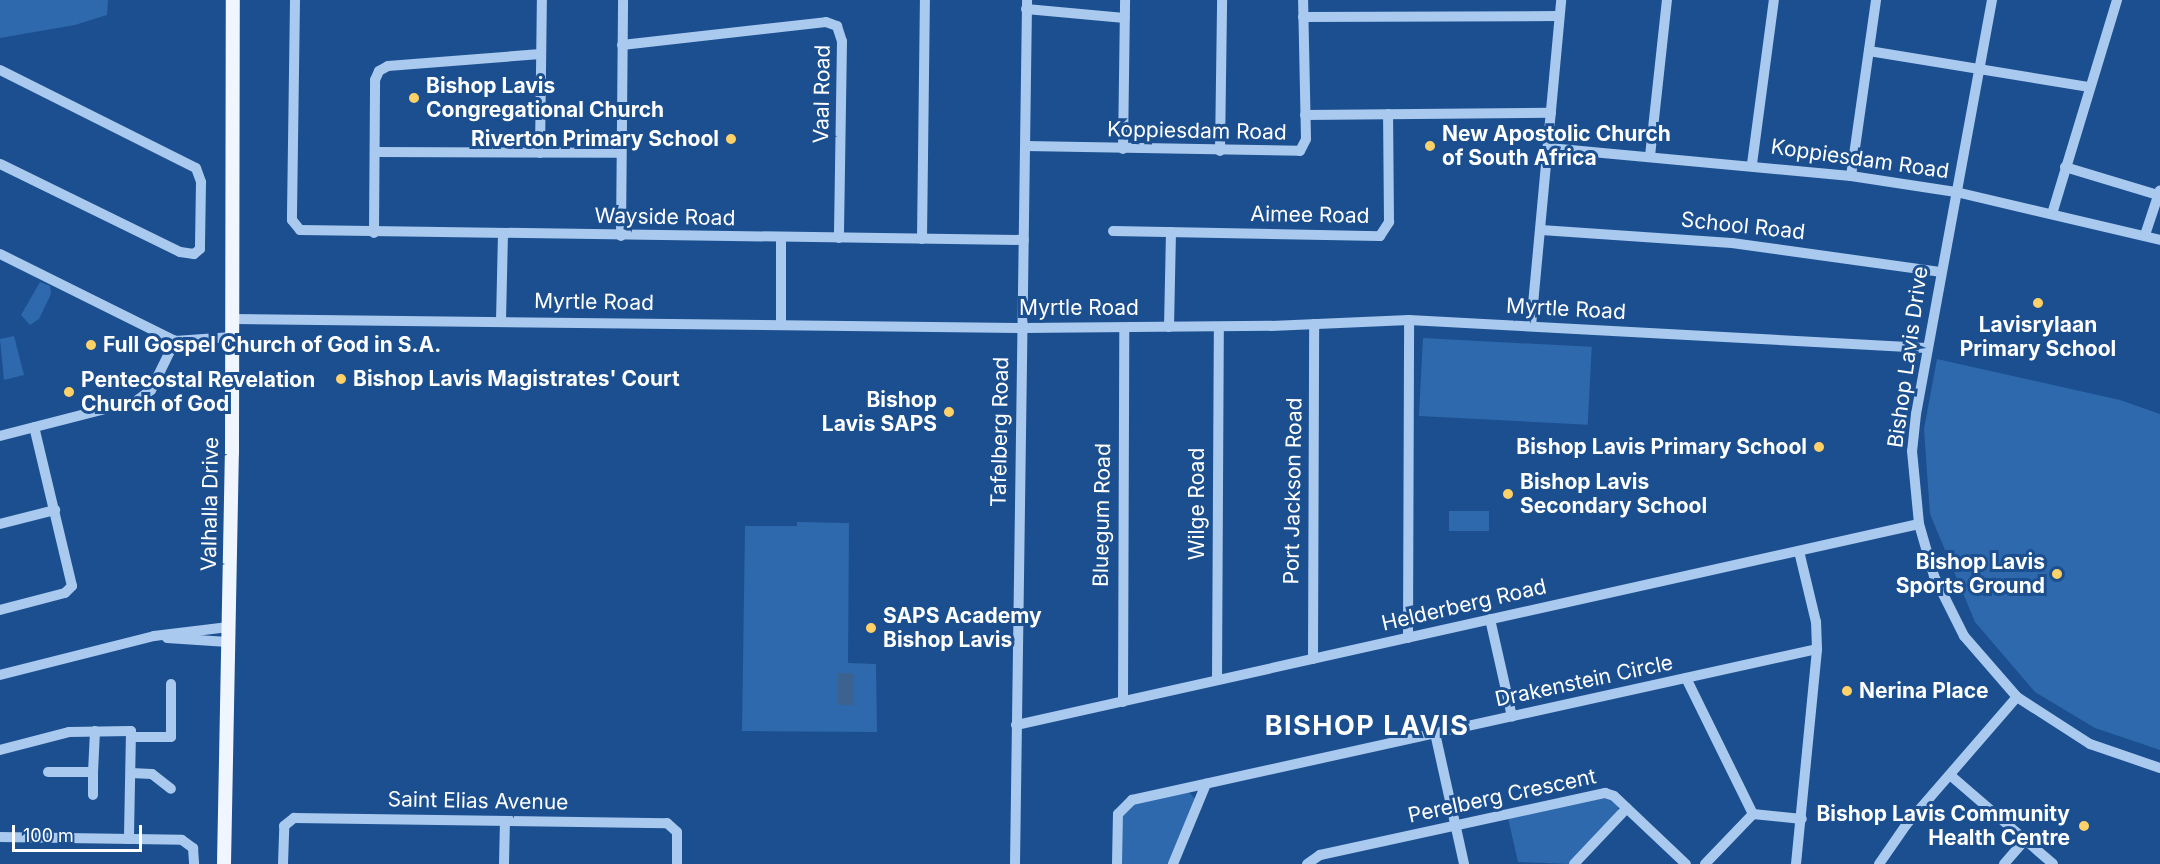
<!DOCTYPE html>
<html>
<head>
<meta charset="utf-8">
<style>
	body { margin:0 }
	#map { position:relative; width:2160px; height:864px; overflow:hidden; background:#1b4f8f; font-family:Inter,sans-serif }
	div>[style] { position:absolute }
	.green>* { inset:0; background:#2e69ad; transform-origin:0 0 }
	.water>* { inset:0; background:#3c6290; transform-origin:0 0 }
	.minor>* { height:10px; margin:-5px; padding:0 5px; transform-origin:5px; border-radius:5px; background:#a9c9ee }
	.major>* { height:14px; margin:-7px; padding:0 7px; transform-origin:7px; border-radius:7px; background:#f0f6ff }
	.dots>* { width:16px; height:16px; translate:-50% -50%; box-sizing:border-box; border:3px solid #1b4f8f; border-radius:50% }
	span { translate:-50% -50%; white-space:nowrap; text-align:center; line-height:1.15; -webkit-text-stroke:6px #1b4f8f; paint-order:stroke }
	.poi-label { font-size:21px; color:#fff; font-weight:700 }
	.left { translate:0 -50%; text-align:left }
	.right { translate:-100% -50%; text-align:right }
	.street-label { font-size:21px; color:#fff }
	.district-label { font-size:27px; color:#fff; font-weight:700; letter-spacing:1.5px }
	.scale { position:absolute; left:12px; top:825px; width:130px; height:27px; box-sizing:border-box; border:3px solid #fff; border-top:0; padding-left:8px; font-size:18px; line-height:21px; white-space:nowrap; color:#fff; -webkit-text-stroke:4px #1b4f8f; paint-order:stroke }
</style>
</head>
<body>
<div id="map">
	<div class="green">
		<div style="clip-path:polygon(0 0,108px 0,107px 15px,75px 25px,0 38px)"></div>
		<div style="clip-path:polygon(40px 282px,50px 286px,51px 294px,39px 319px,30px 325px,21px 315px)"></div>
		<div style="clip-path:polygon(14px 336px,24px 375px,4px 380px,0 339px)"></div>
		<div style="left:1423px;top:338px;width:169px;height:78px;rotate:3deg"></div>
		<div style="clip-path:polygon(1937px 359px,2120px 400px,2160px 414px,2160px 750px,2095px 728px,2035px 692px,1975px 622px,1930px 514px,1924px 429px)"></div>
		<div style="left:1449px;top:511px;width:40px;height:20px"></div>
		<div style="clip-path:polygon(797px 522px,849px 523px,848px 663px,876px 664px,877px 732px,742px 731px,745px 526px,797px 526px)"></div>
		<div style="clip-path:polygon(1189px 792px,1195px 799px,1169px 864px,1121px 864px,1122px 816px,1129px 806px)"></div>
		<div style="clip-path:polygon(1605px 795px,1618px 805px,1618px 811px,1569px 864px,1518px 862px,1508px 818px)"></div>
	</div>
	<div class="water">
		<div style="left:838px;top:673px;width:16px;height:32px"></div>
	</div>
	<div class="minor">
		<div style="left:295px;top:0;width:220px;rotate:90.8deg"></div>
		<div style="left:292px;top:220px;width:13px;rotate:51deg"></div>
		<div style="left:300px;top:230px;width:724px;rotate:0.79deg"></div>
		<div style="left:1992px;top:0;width:421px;rotate:100.4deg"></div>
		<div style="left:1916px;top:414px;width:37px;rotate:96deg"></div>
		<div style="left:1912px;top:451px;width:73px;rotate:84.5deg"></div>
		<div style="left:1919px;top:524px;width:54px;rotate:73.9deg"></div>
		<div style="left:1934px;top:576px;width:67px;rotate:63.4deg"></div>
		<div style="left:1964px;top:636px;width:81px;rotate:49deg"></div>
		<div style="left:2017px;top:697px;width:87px;rotate:32.8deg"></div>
		<div style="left:2090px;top:744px;width:74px;rotate:18.9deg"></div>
		<div style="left:1026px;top:9px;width:99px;rotate:5.2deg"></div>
		<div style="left:1303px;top:17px;width:256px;rotate:-0.2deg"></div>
		<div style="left:622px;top:45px;width:205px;rotate:-6.4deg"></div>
		<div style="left:826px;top:22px;width:12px;rotate:20deg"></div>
		<div style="left:837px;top:26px;width:16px;rotate:72deg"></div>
		<div style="left:842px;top:41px;width:197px;rotate:90.9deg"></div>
		<div style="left:1869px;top:51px;width:222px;rotate:9.3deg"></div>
		<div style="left:0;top:70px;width:219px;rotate:26.6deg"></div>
		<div style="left:196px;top:168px;width:15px;rotate:70deg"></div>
		<div style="left:201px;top:182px;width:67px;rotate:90.9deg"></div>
		<div style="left:200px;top:249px;width:8px;rotate:140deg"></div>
		<div style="left:194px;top:254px;width:14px;rotate:-172deg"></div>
		<div style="left:180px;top:252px;width:200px;rotate:-153.9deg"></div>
		<div style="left:1305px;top:115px;width:246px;rotate:-0.5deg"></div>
		<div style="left:1025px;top:146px;width:275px;rotate:1deg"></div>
		<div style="left:1300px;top:151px;width:13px;rotate:-63deg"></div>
		<div style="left:1306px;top:139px;width:139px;rotate:-91.2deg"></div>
		<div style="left:1549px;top:148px;width:303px;rotate:5.3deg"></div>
		<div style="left:1851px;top:176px;width:106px;rotate:8.7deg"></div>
		<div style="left:1956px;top:192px;width:210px;rotate:13.2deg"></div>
		<div style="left:1123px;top:149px;width:149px;rotate:-89.2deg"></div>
		<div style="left:1220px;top:151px;width:151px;rotate:-89.2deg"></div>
		<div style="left:376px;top:152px;width:245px;rotate:0.2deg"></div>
		<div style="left:540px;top:153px;width:153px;rotate:-89.3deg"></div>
		<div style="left:1650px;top:156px;width:157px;rotate:-83.8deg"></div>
		<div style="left:1752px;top:164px;width:165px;rotate:-82.4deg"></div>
		<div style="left:2065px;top:167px;width:97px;rotate:16.8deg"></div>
		<div style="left:1851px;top:176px;width:178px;rotate:-81.9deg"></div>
		<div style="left:2052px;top:214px;width:224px;rotate:-73.1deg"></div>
		<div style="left:1541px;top:230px;width:191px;rotate:3.9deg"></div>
		<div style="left:1732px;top:243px;width:210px;rotate:7.9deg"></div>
		<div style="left:1113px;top:231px;width:267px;rotate:1.1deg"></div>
		<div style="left:1380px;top:236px;width:17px;rotate:-57deg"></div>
		<div style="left:1389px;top:222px;width:108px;rotate:-90.5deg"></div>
		<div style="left:374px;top:233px;width:153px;rotate:-89.6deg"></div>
		<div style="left:375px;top:80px;width:10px;rotate:-66deg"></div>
		<div style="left:379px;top:71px;width:10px;rotate:-29deg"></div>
		<div style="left:388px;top:66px;width:153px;rotate:-4.5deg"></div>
		<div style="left:2145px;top:235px;width:47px;rotate:-71.6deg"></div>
		<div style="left:621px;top:236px;width:236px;rotate:-89.5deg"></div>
		<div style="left:922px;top:239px;width:239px;rotate:-89.3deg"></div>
		<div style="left:0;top:254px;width:195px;rotate:26.4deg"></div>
		<div style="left:175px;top:341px;width:57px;rotate:-4deg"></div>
		<div style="left:232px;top:319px;width:790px;rotate:0.65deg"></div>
		<div style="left:1022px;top:328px;width:249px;rotate:-0.5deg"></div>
		<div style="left:1271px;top:326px;width:138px;rotate:-2.5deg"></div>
		<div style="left:1409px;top:320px;width:518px;rotate:3.1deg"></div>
		<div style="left:501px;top:321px;width:86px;rotate:-88.7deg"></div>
		<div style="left:781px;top:324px;width:87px;rotate:-90deg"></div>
		<div style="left:1531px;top:326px;width:327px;rotate:-84.7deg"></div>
		<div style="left:1169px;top:327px;width:95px;rotate:-88.8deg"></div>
		<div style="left:0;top:436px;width:140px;rotate:-14.4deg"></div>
		<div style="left:136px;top:401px;width:19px;rotate:-36deg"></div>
		<div style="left:151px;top:390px;width:55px;rotate:-63.9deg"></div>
		<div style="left:0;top:524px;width:57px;rotate:-14.3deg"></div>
		<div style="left:0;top:610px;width:67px;rotate:-14.7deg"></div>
		<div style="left:65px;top:593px;width:10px;rotate:-45deg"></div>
		<div style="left:72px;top:586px;width:163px;rotate:-103.4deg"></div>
		<div style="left:1490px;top:619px;width:100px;rotate:77.3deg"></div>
		<div style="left:167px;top:638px;width:61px;rotate:3.8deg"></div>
		<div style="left:1408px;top:638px;width:318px;rotate:-89.8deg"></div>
		<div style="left:1313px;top:659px;width:335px;rotate:-89.8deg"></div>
		<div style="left:0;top:675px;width:159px;rotate:-14.2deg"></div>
		<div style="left:154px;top:636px;width:75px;rotate:-6.9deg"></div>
		<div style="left:1686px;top:678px;width:152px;rotate:63.8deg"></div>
		<div style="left:1217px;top:680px;width:353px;rotate:-89.7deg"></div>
		<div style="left:1123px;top:702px;width:374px;rotate:-89.8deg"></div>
		<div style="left:1016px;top:725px;width:925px;rotate:-12.55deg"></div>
		<div style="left:1435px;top:733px;width:134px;rotate:77.5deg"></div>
		<div style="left:131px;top:737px;width:40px"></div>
		<div style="left:171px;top:737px;width:53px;rotate:-90deg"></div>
		<div style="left:0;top:750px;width:71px;rotate:-14.6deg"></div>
		<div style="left:69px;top:732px;width:62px;rotate:-0.9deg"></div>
		<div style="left:131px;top:731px;width:108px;rotate:91.1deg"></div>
		<div style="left:48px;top:772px;width:45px"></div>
		<div style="left:93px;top:772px;width:41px;rotate:-87.2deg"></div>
		<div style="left:131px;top:773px;width:21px;rotate:3deg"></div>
		<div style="left:152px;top:774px;width:24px;rotate:38deg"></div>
		<div style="left:1950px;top:775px;width:136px;rotate:40.8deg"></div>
		<div style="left:93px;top:795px;width:23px;rotate:-90deg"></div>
		<div style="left:1753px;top:814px;width:49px;rotate:5.8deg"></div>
		<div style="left:0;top:837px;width:182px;rotate:0.9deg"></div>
		<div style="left:182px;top:840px;width:14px;rotate:36deg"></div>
		<div style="left:193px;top:848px;width:16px;rotate:86deg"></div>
		<div style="left:283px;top:864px;width:38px;rotate:-88deg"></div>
		<div style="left:284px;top:826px;width:13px;rotate:-39deg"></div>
		<div style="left:294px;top:818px;width:373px;rotate:0.8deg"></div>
		<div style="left:667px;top:823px;width:13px;rotate:42deg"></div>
		<div style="left:677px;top:832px;width:32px;rotate:90deg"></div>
		<div style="left:504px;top:864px;width:43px;rotate:-88.7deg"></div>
		<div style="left:1015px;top:864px;width:864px;rotate:-89.2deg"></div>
		<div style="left:1117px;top:864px;width:50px;rotate:-88.9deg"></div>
		<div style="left:1118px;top:814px;width:20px;rotate:-45deg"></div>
		<div style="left:1132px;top:800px;width:701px;rotate:-12.43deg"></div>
		<div style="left:1173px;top:864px;width:87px;rotate:-67.6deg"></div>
		<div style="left:1307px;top:864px;width:16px;rotate:-35deg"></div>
		<div style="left:1320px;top:855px;width:292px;rotate:-12.3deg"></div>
		<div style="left:1605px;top:793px;width:9px;rotate:18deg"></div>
		<div style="left:1614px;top:796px;width:99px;rotate:43.4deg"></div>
		<div style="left:1574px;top:864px;width:77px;rotate:-46.6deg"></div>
		<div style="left:1705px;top:864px;width:69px;rotate:-46.2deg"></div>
		<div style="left:1796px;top:864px;width:216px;rotate:-84.4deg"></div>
		<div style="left:1817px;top:649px;width:27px;rotate:-92deg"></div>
		<div style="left:1816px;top:622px;width:73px;rotate:-103.5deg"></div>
		<div style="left:1879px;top:864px;width:47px;rotate:-55.3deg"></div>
		<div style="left:1906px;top:825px;width:169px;rotate:-49.1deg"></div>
		<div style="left:2004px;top:864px;width:32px;rotate:-49deg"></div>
	</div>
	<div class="major">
		<div style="left:224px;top:864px;width:411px;rotate:-88.9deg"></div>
		<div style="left:232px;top:453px;width:453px;rotate:-89.9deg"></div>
	</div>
	<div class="dots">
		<div style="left:414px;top:98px;background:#ffd166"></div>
		<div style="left:731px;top:139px;background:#ffd166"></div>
		<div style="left:1430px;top:146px;background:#ffd166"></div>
		<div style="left:2038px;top:303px;background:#ffd166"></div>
		<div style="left:91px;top:345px;background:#ffd166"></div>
		<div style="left:341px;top:379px;background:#ffd166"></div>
		<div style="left:69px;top:392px;background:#ffd166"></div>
		<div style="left:949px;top:412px;background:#ffd166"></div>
		<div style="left:1819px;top:447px;background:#ffd166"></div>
		<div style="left:1508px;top:494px;background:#ffd166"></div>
		<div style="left:2057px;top:574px;background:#ffd166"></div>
		<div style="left:871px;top:628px;background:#ffd166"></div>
		<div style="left:1847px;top:691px;background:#ffd166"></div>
		<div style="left:2084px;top:826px;background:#ffd166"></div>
	</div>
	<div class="poi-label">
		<span class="left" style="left:426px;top:98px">Bishop Lavis<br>Congregational Church</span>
		<span class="left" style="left:1442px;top:146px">New Apostolic Church<br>of South Africa</span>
		<span class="right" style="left:719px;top:139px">Riverton Primary School</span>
		<span style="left:2038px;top:337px">Lavisrylaan<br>Primary School</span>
		<span class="left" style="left:103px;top:345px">Full Gospel Church of God in S.A.</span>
		<span class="left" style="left:353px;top:379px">Bishop Lavis Magistrates' Court</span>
		<span class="left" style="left:81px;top:392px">Pentecostal Revelation<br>Church of God</span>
		<span class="right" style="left:937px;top:412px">Bishop<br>Lavis SAPS</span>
		<span class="right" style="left:1807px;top:447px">Bishop Lavis Primary School</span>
		<span class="left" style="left:1520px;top:494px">Bishop Lavis<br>Secondary School</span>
		<span class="right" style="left:2045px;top:574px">Bishop Lavis<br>Sports Ground</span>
		<span class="left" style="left:883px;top:628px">SAPS Academy<br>Bishop Lavis</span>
		<span class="left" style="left:1859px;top:691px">Nerina Place</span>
		<span class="right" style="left:2070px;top:826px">Bishop Lavis Community<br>Health Centre</span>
	</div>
	<div class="street-label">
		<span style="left:822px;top:94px;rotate:-89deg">Vaal Road</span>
		<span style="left:1197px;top:131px;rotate:1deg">Koppiesdam Road</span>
		<span style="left:1860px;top:159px;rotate:8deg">Koppiesdam Road</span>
		<span style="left:1310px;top:215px;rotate:1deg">Aimee Road</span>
		<span style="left:665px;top:217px;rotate:1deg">Wayside Road</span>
		<span style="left:1743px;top:226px;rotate:6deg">School Road</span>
		<span style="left:594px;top:302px;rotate:1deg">Myrtle Road</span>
		<span style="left:1079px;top:308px">Myrtle Road</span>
		<span style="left:1566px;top:309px;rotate:3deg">Myrtle Road</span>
		<span style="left:1908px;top:357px;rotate:-82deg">Bishop Lavis Drive</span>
		<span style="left:1000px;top:432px;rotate:-89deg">Tafelberg Road</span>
		<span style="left:1293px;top:491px;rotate:-89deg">Port Jackson Road</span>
		<span style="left:210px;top:504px;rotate:-89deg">Valhalla Drive</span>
		<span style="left:1197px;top:504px;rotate:-90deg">Wilge Road</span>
		<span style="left:1102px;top:515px;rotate:-89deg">Bluegum Road</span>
		<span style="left:1464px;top:605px;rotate:-13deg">Helderberg Road</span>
		<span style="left:1584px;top:681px;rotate:-12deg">Drakenstein Circle</span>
		<span style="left:1502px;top:796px;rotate:-12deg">Perelberg Crescent</span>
		<span style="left:478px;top:801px;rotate:1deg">Saint Elias Avenue</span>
	</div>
	<div class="district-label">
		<span style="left:1367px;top:726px">BISHOP LAVIS</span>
	</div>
	<div class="scale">100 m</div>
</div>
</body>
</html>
